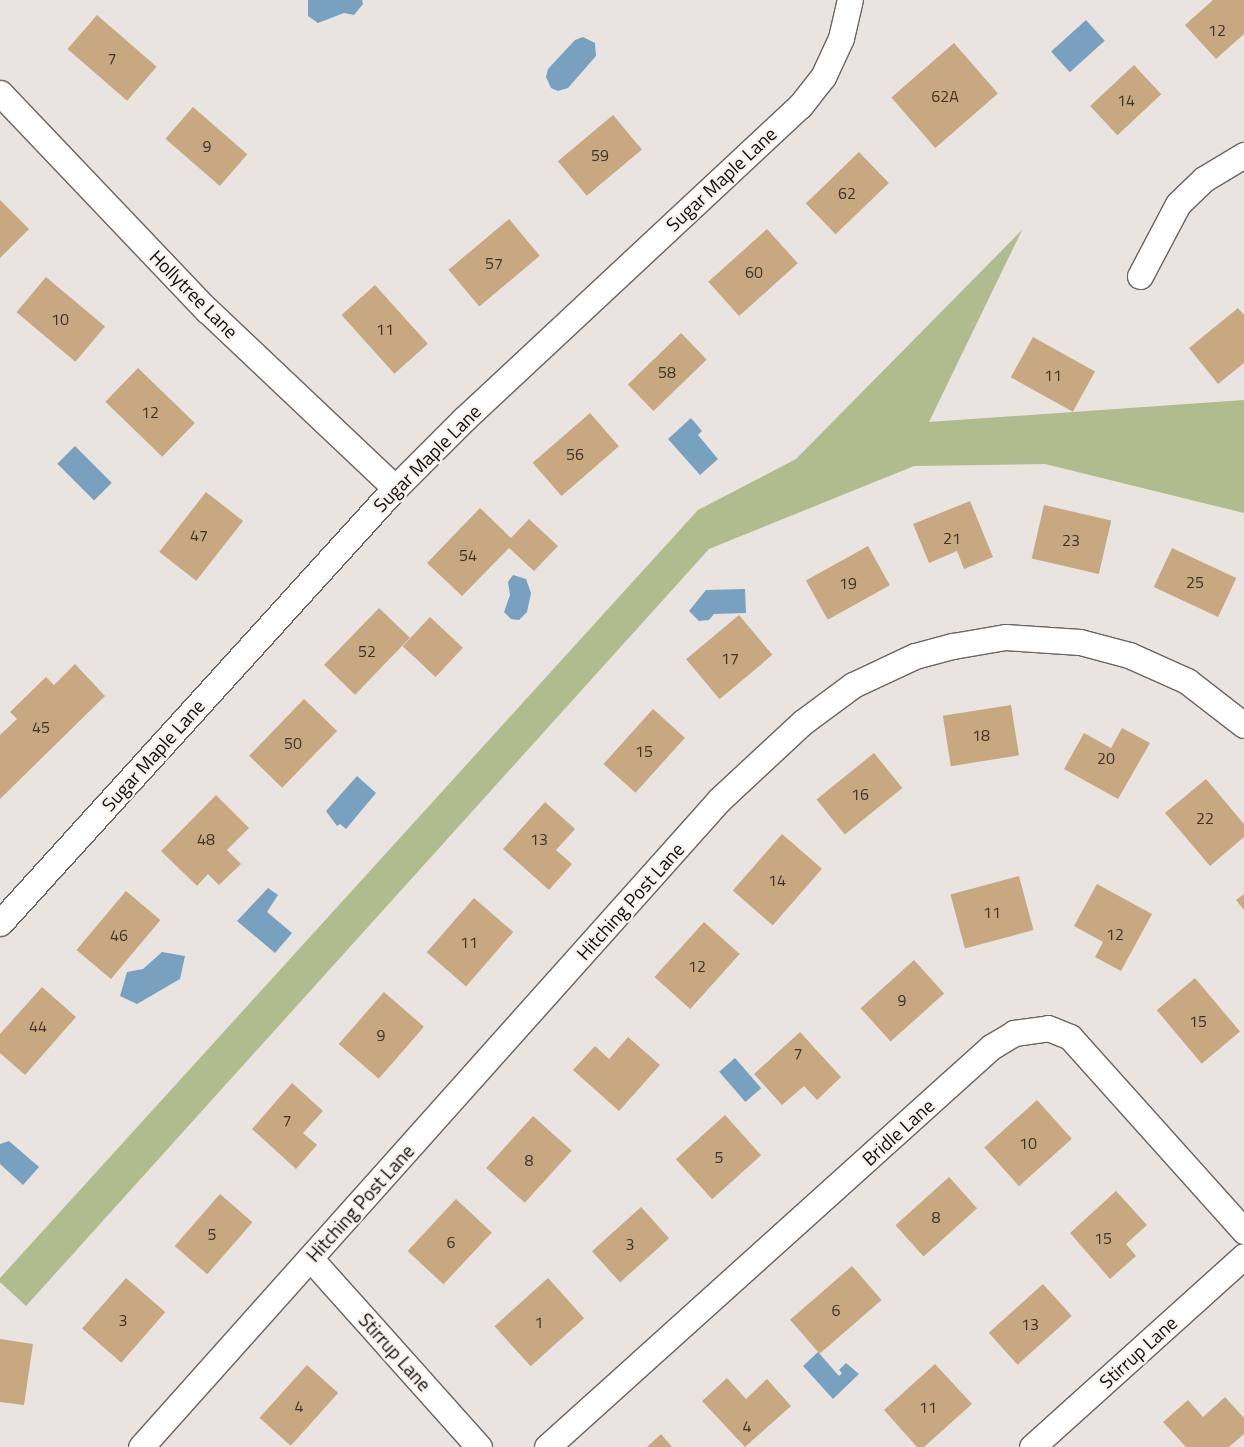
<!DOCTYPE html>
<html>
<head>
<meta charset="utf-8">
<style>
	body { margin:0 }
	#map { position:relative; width:1244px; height:1447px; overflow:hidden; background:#eae4e1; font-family:"Titillium Web",sans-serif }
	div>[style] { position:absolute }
	.forest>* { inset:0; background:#b0bb8e }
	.water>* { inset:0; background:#77a1bf; transform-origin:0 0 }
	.building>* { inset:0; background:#c7a881; transform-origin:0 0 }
	.roads { filter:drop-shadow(1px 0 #6a6562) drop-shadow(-1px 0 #6a6562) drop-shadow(0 1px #6a6562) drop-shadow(0 -1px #6a6562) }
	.minor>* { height:25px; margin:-12.5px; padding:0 12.5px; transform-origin:12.5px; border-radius:12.5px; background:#fff }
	span { translate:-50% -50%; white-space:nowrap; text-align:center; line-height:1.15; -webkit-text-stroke:4.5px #f8f2ee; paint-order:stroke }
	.number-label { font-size:16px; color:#3d3429 }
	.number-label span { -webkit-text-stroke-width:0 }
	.street-label { font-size:19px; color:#0f0d0c }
</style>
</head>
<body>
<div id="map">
	<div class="forest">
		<div style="clip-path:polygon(1022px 230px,929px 422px,1244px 400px,1244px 513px,1045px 464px,914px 466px,709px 549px,26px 1306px,0 1282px,0 1278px,698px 510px,796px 459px)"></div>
	</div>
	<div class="water">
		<div style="clip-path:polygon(308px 0,362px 0,363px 4px,354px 15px,344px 13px,318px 23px,308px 16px)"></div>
		<div style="left:1086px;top:20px;width:28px;height:47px;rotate:48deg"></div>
		<div style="clip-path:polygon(583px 37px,595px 43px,596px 56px,568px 88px,558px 91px,551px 88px,546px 77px,548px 69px,575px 40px)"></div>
		<div style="clip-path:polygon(691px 418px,702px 431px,698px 435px,718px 459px,700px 475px,668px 439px)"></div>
		<div style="left:75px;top:446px;width:52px;height:25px;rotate:45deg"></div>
		<div style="clip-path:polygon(513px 575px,526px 579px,531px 593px,527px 612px,519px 620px,511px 619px,504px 612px,510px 595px,508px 582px)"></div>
		<div style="clip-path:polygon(745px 589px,746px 613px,714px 614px,709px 620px,699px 621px,689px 611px,706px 590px)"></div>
		<div style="clip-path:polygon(357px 776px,376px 793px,346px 829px,340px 824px,337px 826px,326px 811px)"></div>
		<div style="clip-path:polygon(268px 888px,278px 895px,267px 912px,292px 933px,275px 953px,237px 921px)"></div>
		<div style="clip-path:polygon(162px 952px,185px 956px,180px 979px,137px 1004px,120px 996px,127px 972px,143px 969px)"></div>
		<div style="left:735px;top:1058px;width:40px;height:21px;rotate:49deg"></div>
		<div style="clip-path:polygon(9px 1141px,39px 1167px,23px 1185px,0 1164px,0 1144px)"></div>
		<div style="clip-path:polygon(818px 1352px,839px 1376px,842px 1373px,839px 1370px,846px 1363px,859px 1374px,833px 1399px,803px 1366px)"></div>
	</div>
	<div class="building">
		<div style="clip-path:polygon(1213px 0,1244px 0,1244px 34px,1216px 59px,1185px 25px)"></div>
		<div style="left:97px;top:15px;width:79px;height:45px;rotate:41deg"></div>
		<div style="left:954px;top:43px;width:67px;height:83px;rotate:49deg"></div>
		<div style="left:1134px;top:65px;width:40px;height:60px;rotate:47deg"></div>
		<div style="left:193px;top:107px;width:72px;height:42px;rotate:41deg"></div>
		<div style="left:613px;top:115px;width:45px;height:72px;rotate:50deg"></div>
		<div style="left:859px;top:152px;width:43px;height:74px;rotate:46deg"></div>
		<div style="clip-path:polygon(0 200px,29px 229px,0 258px)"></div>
		<div style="left:509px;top:219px;width:48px;height:79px;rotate:50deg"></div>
		<div style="left:767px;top:229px;width:46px;height:79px;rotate:48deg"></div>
		<div style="left:46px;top:277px;width:77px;height:46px;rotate:40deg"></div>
		<div style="left:375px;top:285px;width:79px;height:45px;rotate:48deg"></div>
		<div style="clip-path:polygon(1238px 308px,1244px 315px,1244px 363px,1218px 384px,1189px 348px)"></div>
		<div style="left:681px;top:333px;width:37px;height:74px;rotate:46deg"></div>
		<div style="left:1033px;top:337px;width:71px;height:46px;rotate:29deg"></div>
		<div style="left:138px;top:368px;width:79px;height:47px;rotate:44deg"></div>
		<div style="left:590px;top:413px;width:44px;height:76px;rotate:49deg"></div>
		<div style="left:206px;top:492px;width:47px;height:76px;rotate:38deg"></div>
		<div style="clip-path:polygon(970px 501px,993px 557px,964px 569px,957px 551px,929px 563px,913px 524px)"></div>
		<div style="left:1044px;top:505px;width:69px;height:55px;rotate:13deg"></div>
		<div style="clip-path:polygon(480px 508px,511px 538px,529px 519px,558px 546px,534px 571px,509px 548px,462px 596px,427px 563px)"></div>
		<div style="left:868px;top:546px;width:45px;height:71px;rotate:61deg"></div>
		<div style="left:1172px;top:548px;width:71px;height:43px;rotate:25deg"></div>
		<div style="left:379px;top:608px;width:43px;height:79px;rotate:44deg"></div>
		<div style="left:739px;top:615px;width:52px;height:69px;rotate:50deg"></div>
		<div style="left:430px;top:617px;width:45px;height:40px;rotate:43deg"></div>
		<div style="clip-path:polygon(75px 664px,105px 696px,0 799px,0 735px,17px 719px,10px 712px,46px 677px,54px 685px)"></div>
		<div style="left:304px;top:699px;width:46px;height:79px;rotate:44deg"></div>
		<div style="left:1011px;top:705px;width:51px;height:69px;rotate:81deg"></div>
		<div style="left:653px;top:709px;width:43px;height:74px;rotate:42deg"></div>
		<div style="clip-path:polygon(1122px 728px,1150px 743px,1118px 799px,1064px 769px,1084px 733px,1111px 748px)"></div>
		<div style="left:874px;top:753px;width:45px;height:74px;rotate:51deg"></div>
		<div style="clip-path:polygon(1206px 779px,1244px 824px,1244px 837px,1210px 866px,1165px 813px)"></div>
		<div style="clip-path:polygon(216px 795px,249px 828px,227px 850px,241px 864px,219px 885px,208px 874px,197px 886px,161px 851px)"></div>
		<div style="clip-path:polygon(545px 802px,575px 829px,556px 850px,572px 864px,549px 890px,503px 849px)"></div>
		<div style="left:782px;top:834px;width:53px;height:75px;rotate:41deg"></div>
		<div style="left:1019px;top:876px;width:56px;height:71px;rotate:75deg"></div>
		<div style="clip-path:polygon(1097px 884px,1152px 914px,1121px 971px,1095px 957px,1103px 942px,1074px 926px)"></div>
		<div style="left:126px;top:891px;width:45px;height:77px;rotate:40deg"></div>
		<div style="clip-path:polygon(1244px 894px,1244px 910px,1236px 900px)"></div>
		<div style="left:474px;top:898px;width:52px;height:72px;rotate:41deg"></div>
		<div style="left:704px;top:922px;width:48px;height:74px;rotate:42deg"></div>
		<div style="left:914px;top:960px;width:45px;height:72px;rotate:48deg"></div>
		<div style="left:1195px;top:978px;width:70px;height:50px;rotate:50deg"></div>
		<div style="clip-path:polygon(42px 987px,76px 1017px,25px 1075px,0 1053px,0 1034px)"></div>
		<div style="left:384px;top:992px;width:53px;height:69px;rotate:41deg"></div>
		<div style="clip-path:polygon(800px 1032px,841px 1077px,817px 1100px,804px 1086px,782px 1105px,754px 1074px)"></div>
		<div style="clip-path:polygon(628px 1037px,660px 1065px,619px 1111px,573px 1070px,595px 1046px,609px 1059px)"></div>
		<div style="clip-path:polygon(292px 1083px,323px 1111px,303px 1133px,317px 1145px,296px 1169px,252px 1129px)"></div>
		<div style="left:1037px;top:1100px;width:52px;height:71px;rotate:48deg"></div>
		<div style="left:725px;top:1115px;width:54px;height:66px;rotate:48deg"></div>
		<div style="left:533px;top:1116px;width:52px;height:70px;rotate:42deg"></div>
		<div style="left:949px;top:1177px;width:42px;height:72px;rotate:48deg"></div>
		<div style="clip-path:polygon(1116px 1191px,1147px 1225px,1126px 1244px,1136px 1256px,1110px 1279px,1070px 1233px)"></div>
		<div style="left:220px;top:1194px;width:43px;height:69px;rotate:41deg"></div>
		<div style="left:456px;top:1199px;width:49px;height:71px;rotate:43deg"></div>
		<div style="left:641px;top:1207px;width:42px;height:66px;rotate:48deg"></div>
		<div style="left:852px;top:1266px;width:45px;height:82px;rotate:49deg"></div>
		<div style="left:126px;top:1278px;width:52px;height:67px;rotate:41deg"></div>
		<div style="left:548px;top:1278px;width:54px;height:72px;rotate:48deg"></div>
		<div style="left:1043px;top:1284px;width:43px;height:73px;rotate:48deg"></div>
		<div style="clip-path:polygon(0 1339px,33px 1344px,24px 1405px,0 1402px)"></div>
		<div style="clip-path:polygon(935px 1364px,972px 1404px,924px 1447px,917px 1447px,884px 1410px)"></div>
		<div style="left:307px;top:1365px;width:42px;height:71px;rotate:42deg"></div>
		<div style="clip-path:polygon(727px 1378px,746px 1399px,767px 1379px,791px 1406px,745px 1447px,702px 1401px)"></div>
		<div style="clip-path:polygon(1225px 1397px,1244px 1418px,1244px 1434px,1229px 1447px,1186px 1447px,1163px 1422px,1188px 1400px,1203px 1417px)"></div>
		<div style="clip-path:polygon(661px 1434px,672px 1447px,647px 1447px)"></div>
	</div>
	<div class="roads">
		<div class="minor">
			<div style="left:0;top:93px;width:300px;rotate:46.4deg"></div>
			<div style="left:207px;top:310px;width:259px;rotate:43.4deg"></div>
			<div style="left:1140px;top:276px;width:81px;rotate:-62.2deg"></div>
			<div style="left:1178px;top:204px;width:36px;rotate:-44deg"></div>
			<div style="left:1204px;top:179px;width:47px;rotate:-31deg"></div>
			<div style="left:0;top:923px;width:588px;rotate:-47.76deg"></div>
			<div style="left:395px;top:488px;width:98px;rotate:-45deg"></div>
			<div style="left:464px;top:419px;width:459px;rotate:-43deg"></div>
			<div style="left:800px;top:106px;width:37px;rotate:-52deg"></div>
			<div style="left:823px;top:77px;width:43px;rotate:-65.2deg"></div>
			<div style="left:841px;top:38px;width:39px;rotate:-77deg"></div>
			<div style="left:310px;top:1258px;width:254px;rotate:48.2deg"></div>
			<div style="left:141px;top:1447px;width:868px;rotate:-48.22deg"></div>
			<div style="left:719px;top:800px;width:115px;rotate:-42.9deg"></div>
			<div style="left:803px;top:722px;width:62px;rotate:-36.5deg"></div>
			<div style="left:853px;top:685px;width:68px;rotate:-25.1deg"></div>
			<div style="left:915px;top:656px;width:39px;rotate:-15deg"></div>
			<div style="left:953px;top:646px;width:53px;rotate:-9.8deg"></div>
			<div style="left:1005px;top:637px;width:75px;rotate:3.8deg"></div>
			<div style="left:1080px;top:642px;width:51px;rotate:14.9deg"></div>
			<div style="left:1129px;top:655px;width:64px;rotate:24.1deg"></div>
			<div style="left:1187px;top:681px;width:72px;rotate:37.7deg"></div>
			<div style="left:547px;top:1447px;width:598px;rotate:-42.02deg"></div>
			<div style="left:991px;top:1047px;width:27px;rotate:-31deg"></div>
			<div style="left:1014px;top:1033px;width:34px;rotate:-8deg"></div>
			<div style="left:1048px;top:1028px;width:24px;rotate:22deg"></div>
			<div style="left:1070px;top:1037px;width:261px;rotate:48.1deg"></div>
			<div style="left:1032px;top:1447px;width:285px;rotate:-42deg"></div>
		</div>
	</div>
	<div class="number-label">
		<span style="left:1217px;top:30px">12</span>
		<span style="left:112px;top:58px">7</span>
		<span style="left:945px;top:96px">62A</span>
		<span style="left:1126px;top:100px">14</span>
		<span style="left:207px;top:146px">9</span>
		<span style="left:600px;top:155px">59</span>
		<span style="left:847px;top:193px">62</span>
		<span style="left:494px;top:263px">57</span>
		<span style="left:754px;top:272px">60</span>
		<span style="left:60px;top:319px">10</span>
		<span style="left:385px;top:329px">11</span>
		<span style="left:667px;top:372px">58</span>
		<span style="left:1053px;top:375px">11</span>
		<span style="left:150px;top:412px">12</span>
		<span style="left:575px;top:454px">56</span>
		<span style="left:199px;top:535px">47</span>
		<span style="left:952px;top:538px">21</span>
		<span style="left:1071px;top:540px">23</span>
		<span style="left:468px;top:555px">54</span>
		<span style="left:1195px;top:582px">25</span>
		<span style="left:848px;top:583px">19</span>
		<span style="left:367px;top:651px">52</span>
		<span style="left:730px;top:658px">17</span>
		<span style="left:41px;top:727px">45</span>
		<span style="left:981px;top:735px">18</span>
		<span style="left:293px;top:743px">50</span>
		<span style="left:644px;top:751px">15</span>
		<span style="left:1106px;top:758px">20</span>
		<span style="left:860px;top:794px">16</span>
		<span style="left:1205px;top:818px">22</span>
		<span style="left:206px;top:839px">48</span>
		<span style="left:539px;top:839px">13</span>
		<span style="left:777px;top:880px">14</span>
		<span style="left:992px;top:912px">11</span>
		<span style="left:1115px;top:934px">12</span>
		<span style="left:119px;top:935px">46</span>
		<span style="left:469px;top:942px">11</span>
		<span style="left:697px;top:966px">12</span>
		<span style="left:902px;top:1000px">9</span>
		<span style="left:1198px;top:1021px">15</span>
		<span style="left:38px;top:1026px">44</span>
		<span style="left:381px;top:1035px">9</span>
		<span style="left:798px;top:1053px">7</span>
		<span style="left:287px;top:1120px">7</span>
		<span style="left:1028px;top:1143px">10</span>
		<span style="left:719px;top:1157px">5</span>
		<span style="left:529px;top:1160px">8</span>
		<span style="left:936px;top:1217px">8</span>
		<span style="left:212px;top:1234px">5</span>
		<span style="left:1103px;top:1238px">15</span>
		<span style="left:451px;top:1242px">6</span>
		<span style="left:630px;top:1244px">3</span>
		<span style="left:836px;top:1310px">6</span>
		<span style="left:123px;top:1320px">3</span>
		<span style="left:539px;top:1322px">1</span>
		<span style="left:1030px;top:1324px">13</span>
		<span style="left:299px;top:1406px">4</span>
		<span style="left:928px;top:1407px">11</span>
		<span style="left:747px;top:1426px">4</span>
	</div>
	<div class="street-label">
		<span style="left:721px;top:179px;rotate:-43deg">Sugar Maple Lane</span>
		<span style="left:194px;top:294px;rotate:45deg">Hollytree Lane</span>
		<span style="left:427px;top:458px;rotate:-45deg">Sugar Maple Lane</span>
		<span style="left:153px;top:755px;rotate:-48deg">Sugar Maple Lane</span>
		<span style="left:630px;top:901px;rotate:-48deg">Hitching Post Lane</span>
		<span style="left:898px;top:1132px;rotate:-42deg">Bridle Lane</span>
		<span style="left:360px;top:1203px;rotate:-48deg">Hitching Post Lane</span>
		<span style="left:395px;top:1352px;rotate:48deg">Stirrup Lane</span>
		<span style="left:1138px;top:1352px;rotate:-42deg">Stirrup Lane</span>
	</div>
</div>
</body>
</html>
